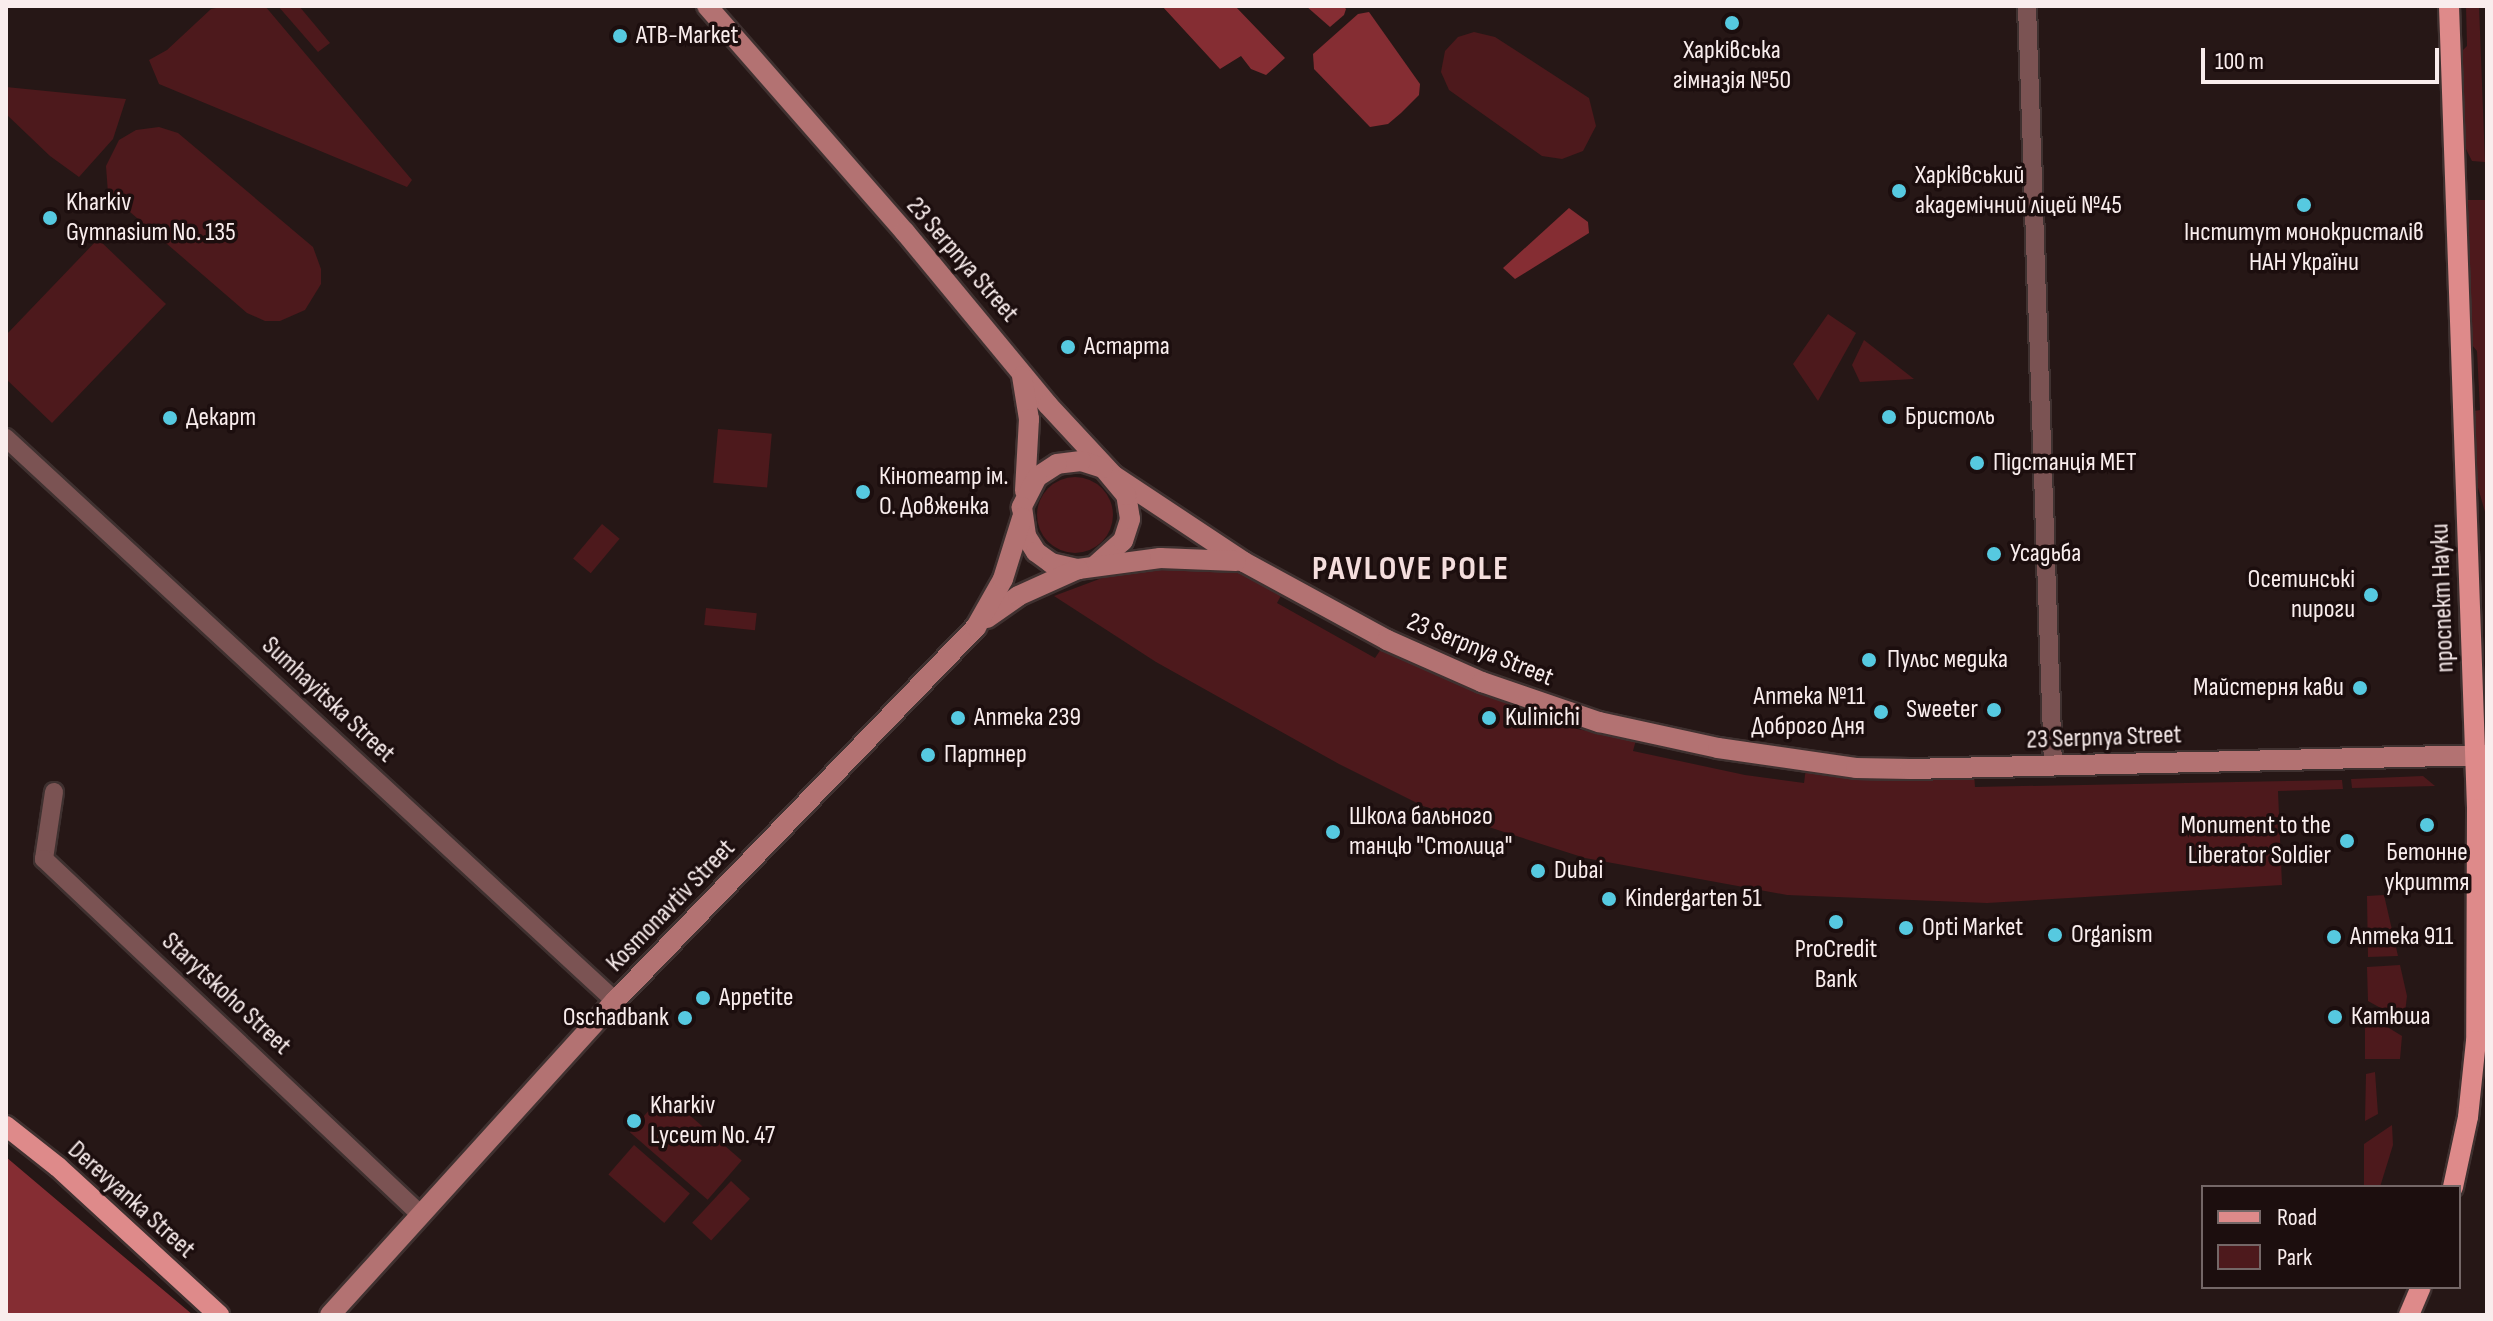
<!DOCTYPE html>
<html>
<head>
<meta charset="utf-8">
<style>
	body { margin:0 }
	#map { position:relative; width:2493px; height:1321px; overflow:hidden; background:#261716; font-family:"Sofia Sans Condensed",sans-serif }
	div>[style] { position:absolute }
	.green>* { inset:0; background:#4d191c; transform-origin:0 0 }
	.round { border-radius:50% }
	.forest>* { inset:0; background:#852d33 }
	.roads { filter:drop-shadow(2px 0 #3f3130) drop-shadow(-2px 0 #3f3130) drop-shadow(0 2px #3f3130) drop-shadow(0 -2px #3f3130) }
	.street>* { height:18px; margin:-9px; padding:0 9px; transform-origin:9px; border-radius:9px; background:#7b5353 }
	.secondary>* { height:20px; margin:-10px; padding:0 10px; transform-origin:10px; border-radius:10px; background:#b37272 }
	.primary>* { height:20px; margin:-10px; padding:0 10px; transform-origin:10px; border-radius:10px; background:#de8a8a }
	.dots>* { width:22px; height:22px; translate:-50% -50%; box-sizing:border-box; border:4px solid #1c0e0e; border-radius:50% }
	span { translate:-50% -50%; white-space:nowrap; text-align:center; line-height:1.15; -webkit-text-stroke:7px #1c0e0e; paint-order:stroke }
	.poi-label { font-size:26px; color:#f9eded }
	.left { translate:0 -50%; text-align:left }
	.right { translate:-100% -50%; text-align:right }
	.street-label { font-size:26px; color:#f9eded }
	.district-label { font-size:34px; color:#f4dedd; font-weight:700; letter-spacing:2px }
	.frame { position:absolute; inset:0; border:8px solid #f9eded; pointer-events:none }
	.legend { position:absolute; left:2201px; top:1185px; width:260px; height:104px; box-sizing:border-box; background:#1c0e0e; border:2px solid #746767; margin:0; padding:10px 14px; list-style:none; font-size:24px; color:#f9eded }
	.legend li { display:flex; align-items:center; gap:16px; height:40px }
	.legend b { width:40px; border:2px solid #746767 }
	.scale { position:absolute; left:2201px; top:48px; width:238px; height:36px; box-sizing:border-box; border:4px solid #f9eded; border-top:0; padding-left:10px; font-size:24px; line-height:28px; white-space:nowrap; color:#f9eded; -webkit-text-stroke:6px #1c0e0e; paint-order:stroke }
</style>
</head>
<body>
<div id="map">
	<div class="green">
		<div style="clip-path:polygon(226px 6px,265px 6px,412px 180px,407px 187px,159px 84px,149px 60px,167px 50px,211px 9px)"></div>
		<div style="clip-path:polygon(278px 6px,299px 6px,330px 43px,318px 52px)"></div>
		<div style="clip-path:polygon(2466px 6px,2479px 6px,2485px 162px,2472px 161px,2466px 149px,2460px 53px,2467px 46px)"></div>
		<div style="clip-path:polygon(1474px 32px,1495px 37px,1589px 98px,1596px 126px,1583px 151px,1562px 159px,1542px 156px,1449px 90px,1441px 72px,1445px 51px,1458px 37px)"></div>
		<div style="clip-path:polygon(6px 87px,126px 99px,113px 139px,79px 177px,50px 156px,6px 114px)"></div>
		<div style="clip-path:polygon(159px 127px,178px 133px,313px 247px,321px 269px,321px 284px,305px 310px,280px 321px,265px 321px,247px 313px,108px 193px,106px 166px,119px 140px,136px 130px)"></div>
		<div style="clip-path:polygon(2468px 200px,2486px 200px,2485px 512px,2475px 477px,2474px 411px,2480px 410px,2477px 351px,2472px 345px)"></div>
		<div style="clip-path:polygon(98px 239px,166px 304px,52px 423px,6px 379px,6px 335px)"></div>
		<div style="clip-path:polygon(1828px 314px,1856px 333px,1818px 401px,1793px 364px)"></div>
		<div style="clip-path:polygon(1864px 340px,1914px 379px,1860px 382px,1852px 365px)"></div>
		<div style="left:718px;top:429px;width:54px;height:54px;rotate:5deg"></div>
		<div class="round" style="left:1037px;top:477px;width:76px;height:76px"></div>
		<div style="left:602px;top:524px;width:23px;height:45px;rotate:40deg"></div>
		<div style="clip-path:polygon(1162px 566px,1241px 570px,1283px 592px,1277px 603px,1375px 658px,1383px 646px,1534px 714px,1577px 729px,1636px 740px,1633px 751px,1745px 775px,1804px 783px,1806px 768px,1974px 773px,1975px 787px,2342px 780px,2343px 789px,2278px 791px,2282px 885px,1987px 903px,1787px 895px,1585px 858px,1423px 806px,1339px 764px,1156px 662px,1054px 596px,1110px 575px)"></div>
		<div style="left:706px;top:608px;width:51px;height:17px;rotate:6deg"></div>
		<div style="clip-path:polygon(2423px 776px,2435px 786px,2352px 788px,2351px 779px)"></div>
		<div style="clip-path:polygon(2384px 895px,2398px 956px,2368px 957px,2367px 896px)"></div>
		<div style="clip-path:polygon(2400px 965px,2407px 996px,2404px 1021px,2368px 1001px,2367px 967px)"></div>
		<div style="clip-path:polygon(2376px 1020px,2402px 1036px,2400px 1059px,2365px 1059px,2365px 1028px)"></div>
		<div style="clip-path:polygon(2375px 1072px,2378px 1114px,2365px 1121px,2366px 1074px)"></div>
		<div style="left:664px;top:1093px;width:103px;height:52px;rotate:41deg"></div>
		<div style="clip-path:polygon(2392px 1125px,2393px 1145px,2380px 1187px,2364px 1187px,2364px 1144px)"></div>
		<div style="left:634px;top:1145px;width:74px;height:39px;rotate:41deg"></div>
		<div style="left:731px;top:1181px;width:26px;height:57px;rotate:43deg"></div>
	</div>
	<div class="forest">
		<div style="clip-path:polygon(1162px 6px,1235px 6px,1285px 58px,1266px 75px,1251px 69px,1241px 56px,1220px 69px)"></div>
		<div style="clip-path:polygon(1306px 6px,1343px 6px,1346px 9px,1344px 15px,1330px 27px)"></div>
		<div style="clip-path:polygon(1369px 12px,1420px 84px,1419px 95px,1401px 113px,1388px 124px,1370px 127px,1314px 69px,1313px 54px,1358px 14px)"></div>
		<div style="clip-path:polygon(1569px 208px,1588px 222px,1589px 233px,1515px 279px,1503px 268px)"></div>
		<div style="clip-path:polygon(6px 1157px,117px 1251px,193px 1315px,6px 1315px)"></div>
	</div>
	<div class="roads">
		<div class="street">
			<div style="left:2027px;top:6px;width:760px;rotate:88.04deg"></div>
			<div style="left:6px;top:438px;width:829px;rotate:42.75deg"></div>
			<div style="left:54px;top:792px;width:68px;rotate:98.5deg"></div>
			<div style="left:44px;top:859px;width:519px;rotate:43.36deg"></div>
		</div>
		<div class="secondary">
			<div style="left:707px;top:6px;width:300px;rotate:48.8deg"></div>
			<div style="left:905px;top:232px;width:224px;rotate:50.4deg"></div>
			<div style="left:1048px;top:405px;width:96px;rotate:47.1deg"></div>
			<div style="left:1113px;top:475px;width:157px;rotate:33.6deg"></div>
			<div style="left:1244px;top:562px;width:163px;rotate:28.6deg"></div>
			<div style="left:1387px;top:640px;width:104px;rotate:23.9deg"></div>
			<div style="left:1482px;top:682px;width:124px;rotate:18.9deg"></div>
			<div style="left:1599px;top:722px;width:122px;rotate:12.3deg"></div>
			<div style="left:1718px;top:748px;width:139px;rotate:8.2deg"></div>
			<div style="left:1856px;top:768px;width:54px;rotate:1.1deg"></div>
			<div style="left:1910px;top:769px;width:577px;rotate:-1.39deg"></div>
			<div style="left:1022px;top:376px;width:44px;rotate:80.8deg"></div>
			<div style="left:1029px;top:419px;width:72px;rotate:93.2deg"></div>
			<div style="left:1096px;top:565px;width:36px;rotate:-42deg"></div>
			<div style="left:1123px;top:541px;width:23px;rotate:-72deg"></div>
			<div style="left:1130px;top:519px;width:24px;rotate:-99deg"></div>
			<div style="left:1126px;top:495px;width:35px;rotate:-130deg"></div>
			<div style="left:1103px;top:468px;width:23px;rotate:-162deg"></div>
			<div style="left:1081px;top:461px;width:24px;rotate:173deg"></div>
			<div style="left:1057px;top:464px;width:24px;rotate:147deg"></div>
			<div style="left:1037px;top:477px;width:34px;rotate:117deg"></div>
			<div style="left:1022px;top:507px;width:29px;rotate:82deg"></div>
			<div style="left:1026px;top:536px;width:19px;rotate:58deg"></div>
			<div style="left:1036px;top:552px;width:19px;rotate:36deg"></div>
			<div style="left:1051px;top:563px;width:28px;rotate:13deg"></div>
			<div style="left:1078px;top:569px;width:83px;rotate:-7.6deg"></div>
			<div style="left:1160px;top:558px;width:76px;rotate:2.3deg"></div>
			<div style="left:987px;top:618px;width:38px;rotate:-35deg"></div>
			<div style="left:1018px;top:596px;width:66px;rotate:-24.2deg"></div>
			<div style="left:330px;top:1315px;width:424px;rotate:-47.8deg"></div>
			<div style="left:615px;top:1001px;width:520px;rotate:-46.01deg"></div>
			<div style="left:976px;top:627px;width:55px;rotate:-60.6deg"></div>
			<div style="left:1003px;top:579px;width:64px;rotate:-72.7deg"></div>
		</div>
		<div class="primary">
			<div style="left:2449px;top:6px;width:803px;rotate:88deg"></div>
			<div style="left:2477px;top:809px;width:232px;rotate:90.2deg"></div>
			<div style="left:2476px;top:1041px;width:76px;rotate:96deg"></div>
			<div style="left:2468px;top:1117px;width:72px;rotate:102.1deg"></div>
			<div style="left:6px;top:1126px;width:66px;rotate:38.3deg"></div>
			<div style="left:58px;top:1167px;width:219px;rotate:42.6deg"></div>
			<div style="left:2409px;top:1315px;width:30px;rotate:-67deg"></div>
		</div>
	</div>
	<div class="dots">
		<div style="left:1732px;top:23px;background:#56c9e0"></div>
		<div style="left:620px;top:36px;background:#56c9e0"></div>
		<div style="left:1899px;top:191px;background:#56c9e0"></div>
		<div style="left:2304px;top:205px;background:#56c9e0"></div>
		<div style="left:50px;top:218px;background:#56c9e0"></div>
		<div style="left:1068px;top:347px;background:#56c9e0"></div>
		<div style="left:1889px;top:417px;background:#56c9e0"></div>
		<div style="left:170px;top:418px;background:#56c9e0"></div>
		<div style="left:1977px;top:463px;background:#56c9e0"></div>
		<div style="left:863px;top:492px;background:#56c9e0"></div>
		<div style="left:1994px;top:554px;background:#56c9e0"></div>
		<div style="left:2371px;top:595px;background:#56c9e0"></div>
		<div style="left:1869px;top:660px;background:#56c9e0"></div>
		<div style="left:2360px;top:688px;background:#56c9e0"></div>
		<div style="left:1994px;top:710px;background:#56c9e0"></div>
		<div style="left:1881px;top:712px;background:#56c9e0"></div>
		<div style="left:958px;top:718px;background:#56c9e0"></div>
		<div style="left:1489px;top:718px;background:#56c9e0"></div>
		<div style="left:928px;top:755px;background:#56c9e0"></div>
		<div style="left:2427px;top:825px;background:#56c9e0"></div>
		<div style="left:1333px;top:832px;background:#56c9e0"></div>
		<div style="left:2347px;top:841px;background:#56c9e0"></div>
		<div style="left:1538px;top:871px;background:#56c9e0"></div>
		<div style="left:1609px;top:899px;background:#56c9e0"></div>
		<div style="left:1836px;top:922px;background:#56c9e0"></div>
		<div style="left:1906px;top:928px;background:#56c9e0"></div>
		<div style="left:2055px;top:935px;background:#56c9e0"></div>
		<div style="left:2334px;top:937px;background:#56c9e0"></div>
		<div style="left:703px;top:998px;background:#56c9e0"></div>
		<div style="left:2335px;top:1017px;background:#56c9e0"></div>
		<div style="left:685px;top:1018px;background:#56c9e0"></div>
		<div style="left:634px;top:1121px;background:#56c9e0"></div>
	</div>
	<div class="poi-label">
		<span class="left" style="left:636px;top:36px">ATB-Market</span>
		<span style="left:1732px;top:66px">Харківська<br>гімназія №50</span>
		<span class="left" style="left:1915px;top:191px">Харківський<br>академічний ліцей №45</span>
		<span class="left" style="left:66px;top:218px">Kharkiv<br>Gymnasium No. 135</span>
		<span style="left:2304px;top:248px">Інститут монокристалів<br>НАН України</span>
		<span class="left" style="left:1084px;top:347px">Астарта</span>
		<span class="left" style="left:1905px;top:417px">Бристоль</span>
		<span class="left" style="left:186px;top:418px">Декарт</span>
		<span class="left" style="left:1993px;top:463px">Підстанція МЕТ</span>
		<span class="left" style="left:879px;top:492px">Кінотеатр ім.<br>О. Довженка</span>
		<span class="left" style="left:2010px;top:554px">Усадьба</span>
		<span class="right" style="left:2355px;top:595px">Осетинські<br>пироги</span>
		<span class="left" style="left:1887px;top:660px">Пульс медика</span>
		<span class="right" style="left:2344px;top:688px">Майстерня кави</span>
		<span class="right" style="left:1865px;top:712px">Аптека №11<br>Доброго Дня</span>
		<span class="right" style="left:1978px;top:710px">Sweeter</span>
		<span class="left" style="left:974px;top:718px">Аптека 239</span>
		<span class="left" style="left:1505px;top:718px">Kulinichi</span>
		<span class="left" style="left:944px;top:755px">Партнер</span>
		<span class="left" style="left:1349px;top:832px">Школа бального<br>танцю "Столица"</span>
		<span class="right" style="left:2331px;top:841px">Monument to the<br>Liberator Soldier</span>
		<span style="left:2427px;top:868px">Бетонне<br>укриття</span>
		<span class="left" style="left:1554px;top:871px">Dubai</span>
		<span class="left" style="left:1625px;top:899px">Kindergarten 51</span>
		<span class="left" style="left:1922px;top:928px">Opti Market</span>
		<span class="left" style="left:2071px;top:935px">Organism</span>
		<span class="left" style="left:2350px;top:937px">Аптека 911</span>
		<span style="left:1836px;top:965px">ProCredit<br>Bank</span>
		<span class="left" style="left:719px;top:998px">Appetite</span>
		<span class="left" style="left:2351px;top:1017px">Катюша</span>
		<span class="right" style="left:669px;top:1018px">Oschadbank</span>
		<span class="left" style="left:650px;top:1121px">Kharkiv<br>Lyceum No. 47</span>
	</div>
	<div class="street-label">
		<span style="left:962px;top:260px;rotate:49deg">23 Serpnya Street</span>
		<span style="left:2443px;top:598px;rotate:-92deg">проспект Науки</span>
		<span style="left:1480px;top:650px;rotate:22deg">23 Serpnya Street</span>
		<span style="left:328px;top:700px;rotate:43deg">Sumhayitska Street</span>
		<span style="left:2104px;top:738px;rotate:-2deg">23 Serpnya Street</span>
		<span style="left:671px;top:906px;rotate:-46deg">Kosmonavtiv Street</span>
		<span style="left:226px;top:994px;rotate:43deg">Starytskoho Street</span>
		<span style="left:131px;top:1200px;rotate:42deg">Derevyanka Street</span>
	</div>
	<div class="district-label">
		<span style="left:1411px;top:569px">PAVLOVE POLE</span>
	</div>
	<div class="frame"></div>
	<ul class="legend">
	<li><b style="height:10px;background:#de8a8a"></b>Road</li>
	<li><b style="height:22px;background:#4d191c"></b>Park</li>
	</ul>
	<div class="scale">100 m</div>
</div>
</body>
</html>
